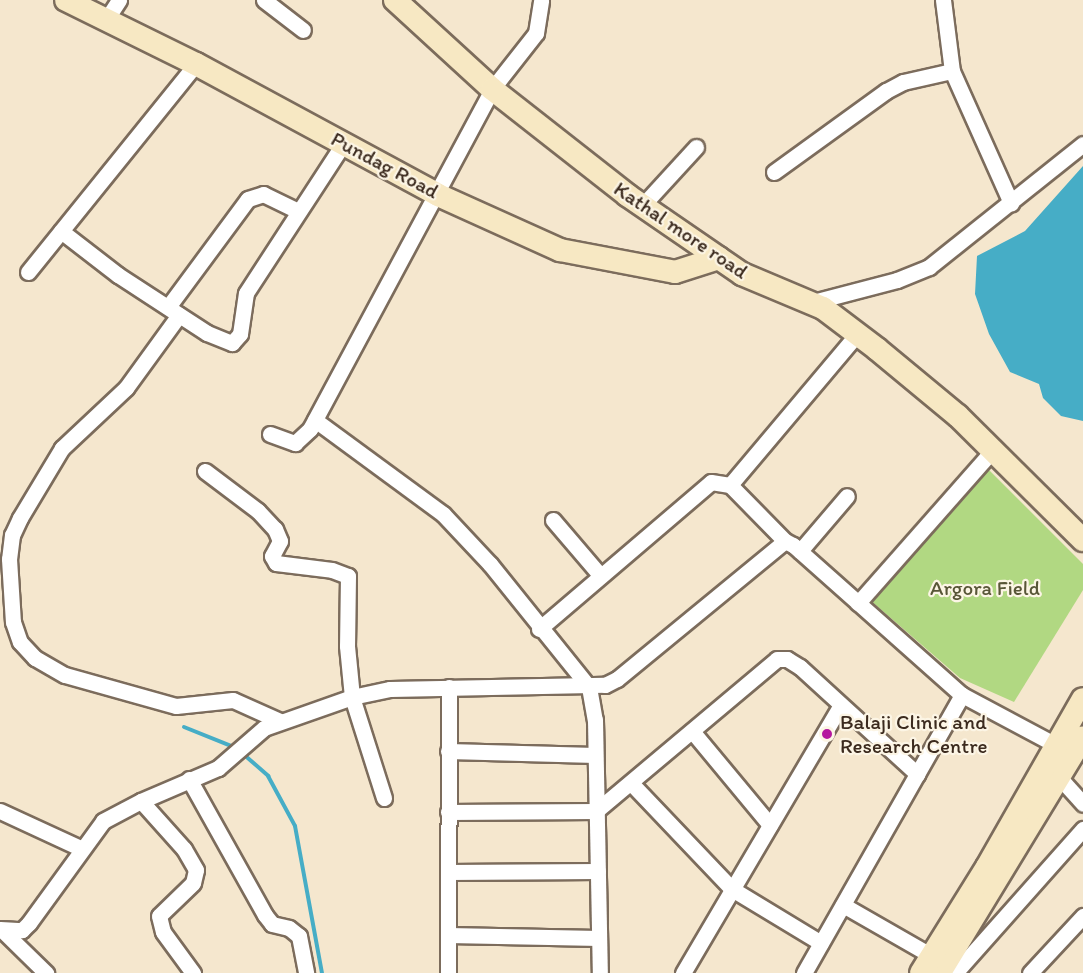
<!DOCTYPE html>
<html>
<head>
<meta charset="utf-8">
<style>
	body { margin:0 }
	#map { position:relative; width:1083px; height:973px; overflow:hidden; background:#f5e7ce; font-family:Itim,sans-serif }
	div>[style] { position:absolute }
	.green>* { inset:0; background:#b1d882 }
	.water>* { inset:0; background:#46adc6 }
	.stream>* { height:4px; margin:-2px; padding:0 2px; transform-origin:2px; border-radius:2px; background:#46adc6 }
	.roads { filter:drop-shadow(2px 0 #7c6c5c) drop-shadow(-2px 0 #7c6c5c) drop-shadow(0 2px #7c6c5c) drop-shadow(0 -2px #7c6c5c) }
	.street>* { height:15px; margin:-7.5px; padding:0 7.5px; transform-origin:7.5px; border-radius:7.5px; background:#fff }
	.secondary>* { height:22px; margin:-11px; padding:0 11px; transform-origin:11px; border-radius:11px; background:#f7e8c3 }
	.dots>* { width:16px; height:16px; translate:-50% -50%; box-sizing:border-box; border:3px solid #fcf5e5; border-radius:50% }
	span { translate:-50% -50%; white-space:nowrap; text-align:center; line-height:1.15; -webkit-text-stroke:4.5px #fcf5e5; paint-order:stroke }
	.street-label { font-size:21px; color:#3b2a1e }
	.park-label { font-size:21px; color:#585637 }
	.poi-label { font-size:21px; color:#3b2a1e }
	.left { translate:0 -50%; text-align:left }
</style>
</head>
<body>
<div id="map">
	<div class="green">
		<div style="clip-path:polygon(984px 465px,1083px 564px,1083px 590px,1014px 702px,960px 678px,863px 594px)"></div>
	</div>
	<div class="water">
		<div style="clip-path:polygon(1083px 166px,1083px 421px,1061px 416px,1043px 398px,1039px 384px,1010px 372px,989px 334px,975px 294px,977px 256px,1025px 231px)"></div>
	</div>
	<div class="stream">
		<div style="left:184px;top:727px;width:56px;rotate:22deg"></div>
		<div style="left:242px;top:753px;width:35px;rotate:41deg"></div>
		<div style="left:268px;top:776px;width:57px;rotate:61.6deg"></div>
		<div style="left:295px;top:826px;width:149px;rotate:79.6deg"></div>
	</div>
	<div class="roads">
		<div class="street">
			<div style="left:264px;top:0;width:49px;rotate:37.6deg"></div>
			<div style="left:943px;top:0;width:72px;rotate:82.8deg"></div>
			<div style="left:952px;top:71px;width:145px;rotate:65.9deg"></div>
			<div style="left:106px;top:20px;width:24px;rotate:-57deg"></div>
			<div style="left:774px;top:172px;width:138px;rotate:-35.9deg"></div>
			<div style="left:886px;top:91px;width:19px;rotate:-28deg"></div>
			<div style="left:903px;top:82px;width:50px;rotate:-12.7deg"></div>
			<div style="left:642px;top:206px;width:80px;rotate:-47.5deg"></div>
			<div style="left:61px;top:231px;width:72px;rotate:37.7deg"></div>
			<div style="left:118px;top:275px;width:106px;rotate:33.1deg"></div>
			<div style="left:207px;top:333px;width:27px;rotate:22deg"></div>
			<div style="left:232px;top:343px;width:12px;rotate:-48deg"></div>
			<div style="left:240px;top:334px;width:41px;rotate:-81.7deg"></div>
			<div style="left:246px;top:293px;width:178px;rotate:-56.9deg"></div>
			<div style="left:28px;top:272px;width:267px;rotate:-51.1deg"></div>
			<div style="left:809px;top:303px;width:91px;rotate:-14.6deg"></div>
			<div style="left:897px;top:280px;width:35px;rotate:-22deg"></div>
			<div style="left:929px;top:267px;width:197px;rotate:-38.6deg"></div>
			<div style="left:168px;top:307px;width:134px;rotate:-53.5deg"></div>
			<div style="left:248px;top:199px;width:16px;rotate:-18deg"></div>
			<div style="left:263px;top:194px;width:39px;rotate:26deg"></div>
			<div style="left:179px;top:315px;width:90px;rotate:126deg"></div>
			<div style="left:126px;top:388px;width:88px;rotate:136.8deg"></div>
			<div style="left:62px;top:448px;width:82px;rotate:121deg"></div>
			<div style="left:20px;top:518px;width:19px;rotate:115deg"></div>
			<div style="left:12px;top:535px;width:24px;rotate:97deg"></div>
			<div style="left:9px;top:559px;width:63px;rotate:86.4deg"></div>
			<div style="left:13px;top:622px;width:21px;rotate:71deg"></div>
			<div style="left:20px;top:642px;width:22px;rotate:47deg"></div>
			<div style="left:35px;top:658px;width:34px;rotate:30deg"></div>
			<div style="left:65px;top:675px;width:115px;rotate:15.6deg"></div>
			<div style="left:176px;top:706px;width:57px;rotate:-6deg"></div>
			<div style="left:233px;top:700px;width:51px;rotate:24.1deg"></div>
			<div style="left:315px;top:420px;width:159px;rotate:36.3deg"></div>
			<div style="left:443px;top:514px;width:69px;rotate:46.8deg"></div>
			<div style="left:490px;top:564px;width:158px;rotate:51.2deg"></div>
			<div style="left:589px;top:687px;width:34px;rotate:80deg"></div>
			<div style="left:595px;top:720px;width:253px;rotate:88.9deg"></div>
			<div style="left:270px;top:434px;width:27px;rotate:20deg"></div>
			<div style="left:295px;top:443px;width:21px;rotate:-43deg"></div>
			<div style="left:310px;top:429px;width:386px;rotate:-61.8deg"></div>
			<div style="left:492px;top:89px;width:71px;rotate:-51.8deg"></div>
			<div style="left:536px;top:33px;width:33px;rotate:-81deg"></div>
			<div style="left:205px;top:471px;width:66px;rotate:37deg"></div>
			<div style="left:258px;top:511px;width:25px;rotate:47deg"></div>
			<div style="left:275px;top:529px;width:13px;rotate:67deg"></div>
			<div style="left:280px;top:541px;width:17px;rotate:118deg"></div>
			<div style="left:272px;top:556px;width:8px;rotate:60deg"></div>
			<div style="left:276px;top:563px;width:56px;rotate:7.1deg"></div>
			<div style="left:332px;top:570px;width:17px;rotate:21deg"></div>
			<div style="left:348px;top:576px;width:70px;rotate:90.8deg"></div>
			<div style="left:347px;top:646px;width:51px;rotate:84.4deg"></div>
			<div style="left:352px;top:697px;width:106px;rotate:72.4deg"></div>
			<div style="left:730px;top:485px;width:197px;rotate:-49.9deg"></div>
			<div style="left:553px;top:520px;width:72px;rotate:49.5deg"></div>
			<div style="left:800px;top:551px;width:72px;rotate:-49.5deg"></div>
			<div style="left:858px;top:603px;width:204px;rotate:-48.6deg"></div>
			<div style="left:539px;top:629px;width:226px;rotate:-40.5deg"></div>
			<div style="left:711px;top:482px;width:19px;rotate:9deg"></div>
			<div style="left:730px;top:485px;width:78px;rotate:45.5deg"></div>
			<div style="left:692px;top:731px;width:122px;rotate:50.3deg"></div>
			<div style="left:448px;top:751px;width:147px;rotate:1.6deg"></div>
			<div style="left:1059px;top:777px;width:36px;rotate:48deg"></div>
			<div style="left:189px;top:779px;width:156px;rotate:60.8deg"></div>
			<div style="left:265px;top:915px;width:11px;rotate:52deg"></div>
			<div style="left:272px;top:924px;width:17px;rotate:13deg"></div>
			<div style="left:289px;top:928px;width:13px;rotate:39deg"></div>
			<div style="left:299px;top:936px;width:38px;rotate:79deg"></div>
			<div style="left:631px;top:783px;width:146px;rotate:46.4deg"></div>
			<div style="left:732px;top:889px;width:104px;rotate:31.2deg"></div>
			<div style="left:141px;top:801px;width:64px;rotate:48.1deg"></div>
			<div style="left:184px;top:849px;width:24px;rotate:60deg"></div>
			<div style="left:196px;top:870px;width:13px;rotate:103deg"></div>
			<div style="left:193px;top:883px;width:47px;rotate:135.9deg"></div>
			<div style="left:159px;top:916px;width:16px;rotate:76deg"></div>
			<div style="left:163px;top:932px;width:51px;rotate:53.8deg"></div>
			<div style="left:0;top:811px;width:88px;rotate:24.8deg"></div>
			<div style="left:448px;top:812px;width:148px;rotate:-0.4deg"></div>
			<div style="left:596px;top:811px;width:236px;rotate:-40deg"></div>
			<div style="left:777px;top:659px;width:10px"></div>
			<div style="left:787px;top:659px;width:15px;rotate:32deg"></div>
			<div style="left:800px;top:667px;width:159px;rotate:42.4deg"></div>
			<div style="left:448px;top:872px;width:150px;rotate:-0.4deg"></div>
			<div style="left:843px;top:905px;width:103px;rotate:29.8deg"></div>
			<div style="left:0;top:929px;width:22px;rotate:3deg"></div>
			<div style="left:22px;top:930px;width:10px;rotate:-45deg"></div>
			<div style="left:29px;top:923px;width:126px;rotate:-54deg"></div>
			<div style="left:103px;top:821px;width:43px;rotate:-27.8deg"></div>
			<div style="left:141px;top:801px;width:84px;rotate:-23.2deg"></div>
			<div style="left:218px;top:768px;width:61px;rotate:-41deg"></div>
			<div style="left:264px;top:728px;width:93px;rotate:-19.4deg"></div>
			<div style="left:352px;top:697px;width:39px;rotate:-12deg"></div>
			<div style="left:390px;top:689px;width:215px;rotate:-1.1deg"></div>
			<div style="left:605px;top:685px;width:13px;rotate:-27deg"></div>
			<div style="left:617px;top:679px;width:217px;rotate:-39.4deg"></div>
			<div style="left:785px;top:541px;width:9px;rotate:27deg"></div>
			<div style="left:793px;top:545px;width:226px;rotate:41.6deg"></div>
			<div style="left:962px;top:695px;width:106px;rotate:28deg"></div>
			<div style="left:2px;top:930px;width:62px;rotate:44.3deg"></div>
			<div style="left:448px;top:935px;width:151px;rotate:1.1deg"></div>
			<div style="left:448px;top:973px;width:286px;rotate:-89.8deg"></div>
			<div style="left:683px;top:973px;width:311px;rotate:-59.5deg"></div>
			<div style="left:804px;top:973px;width:320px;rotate:-60.4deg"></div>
			<div style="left:955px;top:973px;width:193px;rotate:-48.4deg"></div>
			<div style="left:1030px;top:973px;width:78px;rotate:-47.1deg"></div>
		</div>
		<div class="secondary">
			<div style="left:66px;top:0;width:145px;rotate:26.2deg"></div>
			<div style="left:196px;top:64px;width:275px;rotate:28.4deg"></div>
			<div style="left:438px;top:195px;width:134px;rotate:24.3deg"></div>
			<div style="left:560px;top:250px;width:117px;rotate:10.8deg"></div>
			<div style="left:675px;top:272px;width:46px;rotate:-17.7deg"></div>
			<div style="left:395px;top:0;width:132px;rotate:42.5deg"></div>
			<div style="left:492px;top:89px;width:172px;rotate:38.1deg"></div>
			<div style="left:627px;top:195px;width:140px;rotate:34.5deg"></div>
			<div style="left:742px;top:274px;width:88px;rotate:22.8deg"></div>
			<div style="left:823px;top:308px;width:68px;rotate:37.2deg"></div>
			<div style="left:877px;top:349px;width:105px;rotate:39.6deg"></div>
			<div style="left:958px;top:416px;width:176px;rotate:44.8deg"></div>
			<div style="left:942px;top:969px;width:271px;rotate:-58.7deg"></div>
			<div style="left:921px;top:973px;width:125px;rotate:-58.1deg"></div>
			<div style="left:987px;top:867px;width:193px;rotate:-60.3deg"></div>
		</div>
	</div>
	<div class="dots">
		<div style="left:827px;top:734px;background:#b5179e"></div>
	</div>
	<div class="street-label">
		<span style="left:385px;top:165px;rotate:28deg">Pundag Road</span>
		<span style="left:681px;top:230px;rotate:34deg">Kathal more road</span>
	</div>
	<div class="park-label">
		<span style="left:985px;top:588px">Argora Field</span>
	</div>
	<div class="poi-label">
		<span class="left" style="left:840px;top:734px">Balaji Clinic and<br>Research Centre</span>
	</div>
</div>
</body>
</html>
